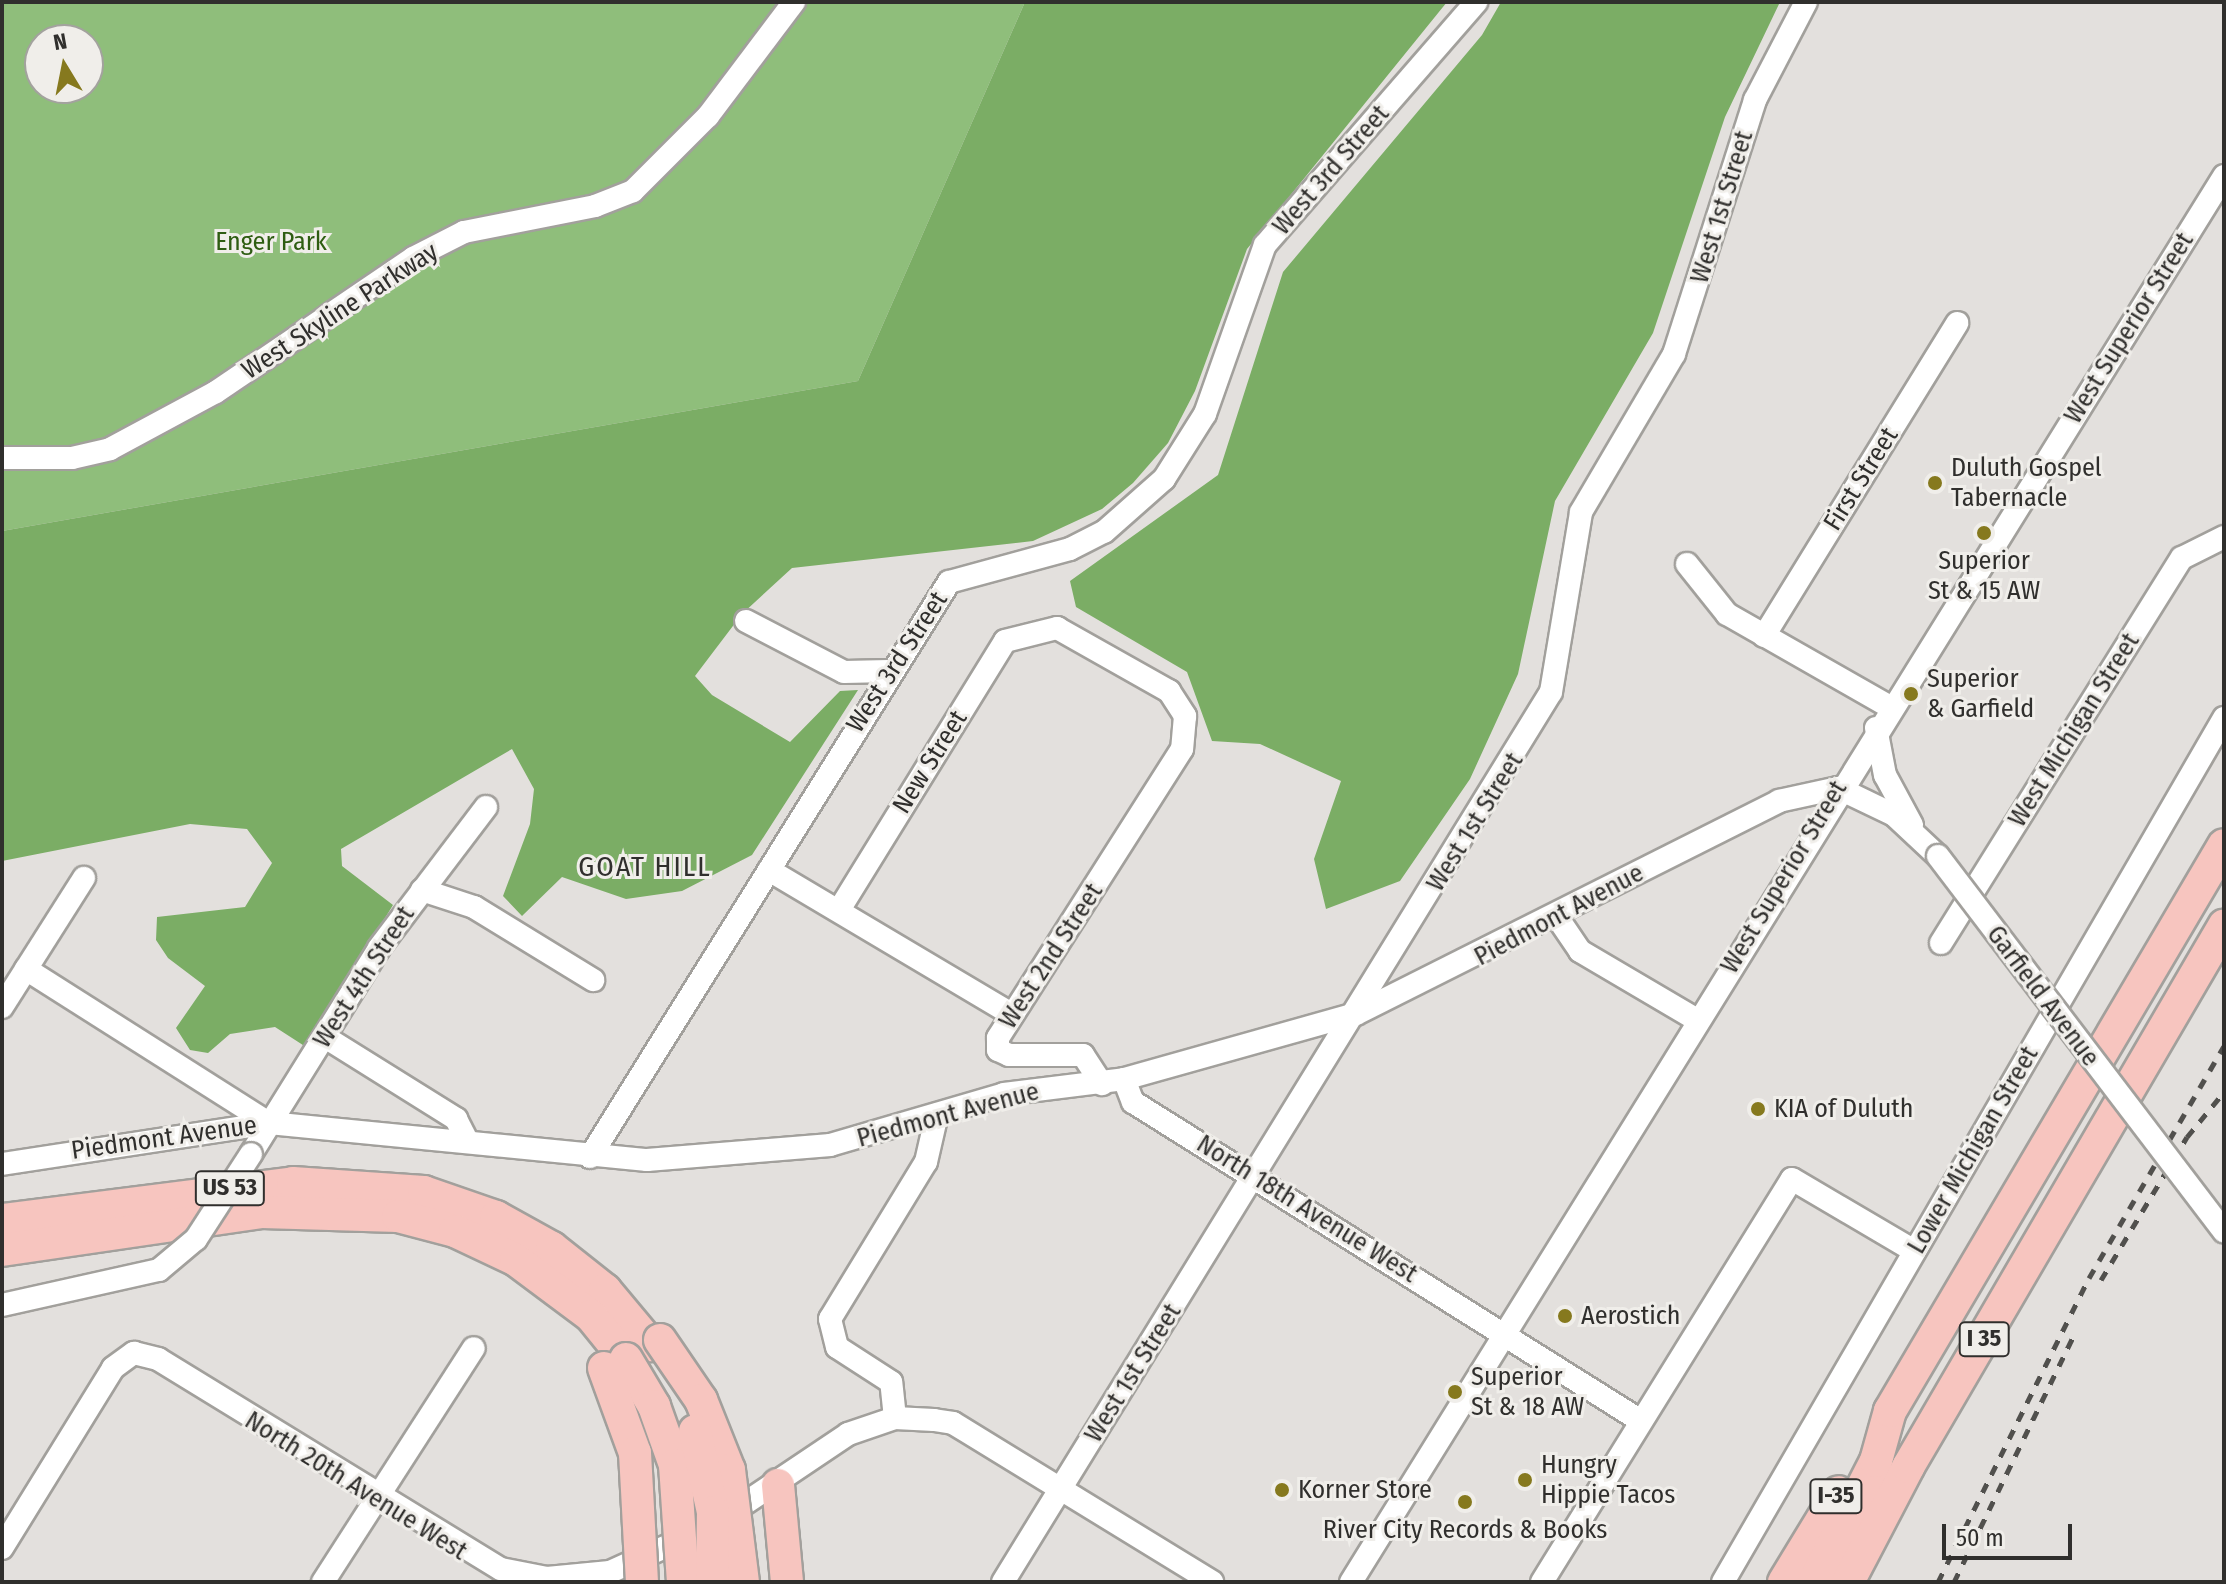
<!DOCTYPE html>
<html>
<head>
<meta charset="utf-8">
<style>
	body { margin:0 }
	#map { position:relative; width:2226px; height:1584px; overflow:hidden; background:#e3e0dd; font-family:"Fira Sans Condensed",sans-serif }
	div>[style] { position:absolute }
	.green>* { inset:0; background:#8fbe7b }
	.forest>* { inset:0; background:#7bad65 }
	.roads { filter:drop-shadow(2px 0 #a2a09c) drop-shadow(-2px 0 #a2a09c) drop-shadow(0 2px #a2a09c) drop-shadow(0 -2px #a2a09c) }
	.minor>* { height:22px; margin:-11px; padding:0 11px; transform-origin:11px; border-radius:11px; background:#fff }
	.highway>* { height:32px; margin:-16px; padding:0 16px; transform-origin:16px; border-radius:16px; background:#f7c5bf }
	.rail>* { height:5px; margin-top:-2.5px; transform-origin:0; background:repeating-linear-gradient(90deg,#51504d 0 10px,transparent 0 20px) }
	.bridges { filter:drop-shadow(2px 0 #a2a09c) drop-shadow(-2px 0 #a2a09c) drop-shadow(0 2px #a2a09c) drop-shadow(0 -2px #a2a09c) }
	.minor-bridge>* { height:22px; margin:-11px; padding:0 11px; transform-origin:11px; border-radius:11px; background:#fff }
	.highway-bridge>* { height:32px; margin:-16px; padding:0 16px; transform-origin:16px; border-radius:16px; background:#f7c5bf }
	.dots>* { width:22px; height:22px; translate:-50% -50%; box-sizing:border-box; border:4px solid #f0eeea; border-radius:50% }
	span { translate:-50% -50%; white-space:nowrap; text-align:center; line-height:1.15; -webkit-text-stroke:6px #f0eeea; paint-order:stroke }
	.shield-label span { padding:2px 6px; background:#f0eeea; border:2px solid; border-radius:6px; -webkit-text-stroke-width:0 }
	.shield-label { font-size:24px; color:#302f2d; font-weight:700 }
	.street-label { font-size:26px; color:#302f2d }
	.park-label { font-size:26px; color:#2e5d12 }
	.poi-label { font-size:26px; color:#302f2d }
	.left { translate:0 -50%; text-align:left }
	.neighbourhood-label { font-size:28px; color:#302f2d; letter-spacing:2px }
	.frame { position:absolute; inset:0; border:4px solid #302f2d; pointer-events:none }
	.north { position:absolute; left:24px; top:24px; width:80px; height:80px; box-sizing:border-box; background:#f0eeea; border:2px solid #a3a29e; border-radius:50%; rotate:350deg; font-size:22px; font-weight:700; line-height:32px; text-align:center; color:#302f2d }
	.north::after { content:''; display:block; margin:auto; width:28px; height:36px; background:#86791e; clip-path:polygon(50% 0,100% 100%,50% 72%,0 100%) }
	.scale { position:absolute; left:1942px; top:1524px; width:130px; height:36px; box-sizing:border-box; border:4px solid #302f2d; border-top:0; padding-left:10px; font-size:24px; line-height:28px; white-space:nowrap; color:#302f2d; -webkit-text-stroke:6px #f0eeea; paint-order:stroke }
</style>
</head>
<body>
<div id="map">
	<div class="green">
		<div style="clip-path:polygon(evenodd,2px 2px,1025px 2px,858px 381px,2px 531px,2px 2px,40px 40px,88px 40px,88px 88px,40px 88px,40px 40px)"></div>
	</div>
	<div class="forest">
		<div style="clip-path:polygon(1025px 2px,1447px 2px,1247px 249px,1195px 391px,1168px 443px,1133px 483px,1102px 509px,1033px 541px,792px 568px,742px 614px,695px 676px,712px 695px,790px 742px,840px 691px,858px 690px,752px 855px,682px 891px,626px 899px,562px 877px,522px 916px,503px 896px,530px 824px,534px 789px,512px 749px,341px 849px,342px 866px,393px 905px,306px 1047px,275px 1027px,230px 1034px,208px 1053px,190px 1050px,176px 1028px,205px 986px,168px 958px,156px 940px,157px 917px,245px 907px,272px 863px,247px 829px,190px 824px,2px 861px,2px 531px,858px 381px)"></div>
		<div style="clip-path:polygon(1501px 2px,1780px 2px,1725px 117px,1653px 333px,1555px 501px,1518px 674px,1470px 779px,1400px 881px,1326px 909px,1314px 859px,1341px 781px,1260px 744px,1212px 741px,1187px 672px,1076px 607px,1070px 581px,1218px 475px,1283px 272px,1482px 35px)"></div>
	</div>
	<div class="roads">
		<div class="minor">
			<div style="left:2px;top:458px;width:70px"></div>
			<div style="left:72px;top:458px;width:39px;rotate:-13deg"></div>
			<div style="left:110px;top:449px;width:120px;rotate:-28.3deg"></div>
			<div style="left:216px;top:392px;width:238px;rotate:-34.2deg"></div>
			<div style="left:413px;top:258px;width:57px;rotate:-27deg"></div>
			<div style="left:464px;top:232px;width:134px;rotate:-11.2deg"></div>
			<div style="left:595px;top:206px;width:41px;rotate:-21.5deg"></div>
			<div style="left:633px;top:191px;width:106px;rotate:-45deg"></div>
			<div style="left:708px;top:116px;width:143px;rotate:-53deg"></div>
			<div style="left:1687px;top:564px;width:64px;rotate:51.3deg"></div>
			<div style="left:1727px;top:614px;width:188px;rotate:29.7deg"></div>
			<div style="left:746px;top:621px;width:110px;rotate:27.5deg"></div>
			<div style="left:844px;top:672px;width:45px;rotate:-1.3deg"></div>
			<div style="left:1764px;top:636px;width:368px;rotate:-58.3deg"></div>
			<div style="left:1876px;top:728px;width:48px;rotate:79.2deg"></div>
			<div style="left:1885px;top:775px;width:57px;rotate:61.6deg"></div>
			<div style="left:1838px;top:788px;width:62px;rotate:25.7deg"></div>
			<div style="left:1894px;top:815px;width:60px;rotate:43deg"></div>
			<div style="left:769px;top:870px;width:278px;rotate:30.7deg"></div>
			<div style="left:422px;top:890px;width:55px;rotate:18.1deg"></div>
			<div style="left:474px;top:907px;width:140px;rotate:31.5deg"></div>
			<div style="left:839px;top:910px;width:316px;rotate:-58.3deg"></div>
			<div style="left:1005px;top:641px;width:54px;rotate:-14deg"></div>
			<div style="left:1057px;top:628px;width:129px;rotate:29.4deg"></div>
			<div style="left:1169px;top:691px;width:30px;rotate:57deg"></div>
			<div style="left:1185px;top:716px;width:33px;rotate:95deg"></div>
			<div style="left:1182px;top:749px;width:343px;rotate:122.5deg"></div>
			<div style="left:998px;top:1038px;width:12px;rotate:90deg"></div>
			<div style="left:998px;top:1050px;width:12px;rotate:24deg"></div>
			<div style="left:1009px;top:1055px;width:74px"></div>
			<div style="left:1083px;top:1055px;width:35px;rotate:57deg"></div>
			<div style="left:1557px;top:917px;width:41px;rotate:55.9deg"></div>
			<div style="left:1580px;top:951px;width:136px;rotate:30.5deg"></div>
			<div style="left:1941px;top:943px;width:454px;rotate:-58deg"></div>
			<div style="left:2182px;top:558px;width:47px;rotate:-26.6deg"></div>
			<div style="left:26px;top:969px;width:288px;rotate:32.4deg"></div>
			<div style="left:2px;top:1007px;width:153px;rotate:-57.6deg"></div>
			<div style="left:325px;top:1037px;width:155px;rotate:32deg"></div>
			<div style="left:456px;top:1119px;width:22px;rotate:63deg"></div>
			<div style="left:1124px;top:1079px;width:25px;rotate:69deg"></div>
			<div style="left:1133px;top:1102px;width:600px;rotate:32.13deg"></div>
			<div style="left:251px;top:1154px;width:243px;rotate:-58.1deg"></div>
			<div style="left:379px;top:948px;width:177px;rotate:-52.8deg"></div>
			<div style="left:590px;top:1157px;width:678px;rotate:-58.02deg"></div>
			<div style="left:949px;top:582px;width:125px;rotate:-15.3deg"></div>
			<div style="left:1070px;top:549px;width:38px;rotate:-27deg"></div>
			<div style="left:1104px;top:532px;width:80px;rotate:-41.5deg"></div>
			<div style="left:1164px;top:479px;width:77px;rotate:-57.8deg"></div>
			<div style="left:1205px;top:414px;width:179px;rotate:-70.5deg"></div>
			<div style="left:1265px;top:245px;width:322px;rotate:-49deg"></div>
			<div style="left:2px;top:1164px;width:270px;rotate:-8.7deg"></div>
			<div style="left:269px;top:1123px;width:380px;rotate:5.6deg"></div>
			<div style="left:647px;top:1160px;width:184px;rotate:-4.7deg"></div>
			<div style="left:830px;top:1145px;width:181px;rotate:-16.3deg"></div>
			<div style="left:1004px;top:1094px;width:121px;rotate:-7.1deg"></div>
			<div style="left:1124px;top:1079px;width:241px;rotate:-15.7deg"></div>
			<div style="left:1356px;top:1014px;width:474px;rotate:-26.7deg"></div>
			<div style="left:1779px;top:801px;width:60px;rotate:-12.4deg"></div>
			<div style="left:895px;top:1418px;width:36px;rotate:-96deg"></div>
			<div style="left:891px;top:1382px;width:64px;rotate:-147.1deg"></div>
			<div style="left:837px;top:1347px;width:29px;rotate:-104deg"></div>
			<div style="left:830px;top:1319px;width:184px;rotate:-58.6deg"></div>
			<div style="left:926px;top:1162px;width:49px;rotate:-77.1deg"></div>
			<div style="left:726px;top:1516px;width:147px;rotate:-33.9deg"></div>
			<div style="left:848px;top:1434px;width:50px;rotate:-18.8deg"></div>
			<div style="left:895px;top:1418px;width:39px;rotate:3deg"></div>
			<div style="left:934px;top:1420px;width:19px;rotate:9deg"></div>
			<div style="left:953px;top:1423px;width:304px;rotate:31.5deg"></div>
			<div style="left:2px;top:1548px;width:211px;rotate:-58.3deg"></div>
			<div style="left:113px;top:1368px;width:26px;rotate:-36deg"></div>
			<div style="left:134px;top:1353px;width:25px;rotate:14deg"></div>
			<div style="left:158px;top:1359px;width:402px;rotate:31.5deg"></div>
			<div style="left:501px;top:1569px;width:47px;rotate:11.1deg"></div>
			<div style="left:547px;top:1578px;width:63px;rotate:-5.4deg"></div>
			<div style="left:610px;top:1572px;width:87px;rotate:-24.5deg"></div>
			<div style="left:323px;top:1582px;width:278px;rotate:-57.2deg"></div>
			<div style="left:1003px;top:1582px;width:1045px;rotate:-58.38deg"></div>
			<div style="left:1551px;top:692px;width:182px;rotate:-80.5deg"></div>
			<div style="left:1581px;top:512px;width:183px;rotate:-59.5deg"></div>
			<div style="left:1674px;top:354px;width:267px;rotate:-72.3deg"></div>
			<div style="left:1755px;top:100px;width:110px;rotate:-62.5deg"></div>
			<div style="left:1351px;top:1582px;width:1655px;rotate:-58.16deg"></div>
			<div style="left:1542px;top:1582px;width:474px;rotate:-58.2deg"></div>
			<div style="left:1792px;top:1179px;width:142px;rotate:30.5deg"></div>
			<div style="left:1723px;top:1582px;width:999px;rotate:-59.89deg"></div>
		</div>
		<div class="highway">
			<div style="left:2px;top:1220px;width:293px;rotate:-7.2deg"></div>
			<div style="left:293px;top:1183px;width:131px;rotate:3.9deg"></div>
			<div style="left:424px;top:1192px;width:76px;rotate:19.1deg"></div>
			<div style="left:496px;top:1217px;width:64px;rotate:29deg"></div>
			<div style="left:552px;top:1248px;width:68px;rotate:38.4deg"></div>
			<div style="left:605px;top:1290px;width:72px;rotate:50.1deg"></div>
			<div style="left:2px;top:1250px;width:263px;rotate:-8.3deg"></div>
			<div style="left:262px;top:1212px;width:136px;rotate:1.7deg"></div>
			<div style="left:398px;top:1216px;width:59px;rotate:14.7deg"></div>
			<div style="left:455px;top:1231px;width:68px;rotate:25.4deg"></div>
			<div style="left:516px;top:1260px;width:94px;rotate:36.7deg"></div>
			<div style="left:591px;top:1316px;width:55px;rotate:50.9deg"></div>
			<div style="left:778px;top:1485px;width:97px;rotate:84.7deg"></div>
			<div style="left:1784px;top:1582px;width:105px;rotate:-58.6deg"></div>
			<div style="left:1814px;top:1582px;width:136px;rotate:-62.9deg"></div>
			<div style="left:1876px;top:1461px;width:52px;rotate:-74.4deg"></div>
			<div style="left:1890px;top:1411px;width:657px;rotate:-59.45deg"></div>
			<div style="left:1848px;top:1582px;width:130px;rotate:-62.4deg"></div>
			<div style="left:1908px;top:1467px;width:627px;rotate:-59.71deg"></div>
		</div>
	</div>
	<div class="rail">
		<div style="left:2101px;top:1280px;width:167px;rotate:-59deg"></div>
		<div style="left:2187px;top:1137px;width:58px;rotate:-50.6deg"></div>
		<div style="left:1938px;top:1582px;width:339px;rotate:-63.6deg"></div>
		<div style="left:2089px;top:1278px;width:268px;rotate:-59.8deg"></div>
		<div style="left:1954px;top:1582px;width:272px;rotate:-64.1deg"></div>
	</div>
	<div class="bridges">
		<div class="minor-bridge">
			<div style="left:1938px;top:856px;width:472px;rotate:52.7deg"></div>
			<div style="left:2px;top:1305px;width:161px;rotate:-12.6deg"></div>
			<div style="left:159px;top:1270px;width:48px;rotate:-40deg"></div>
			<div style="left:196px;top:1239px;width:101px;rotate:-57.1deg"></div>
		</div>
		<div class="highway-bridge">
			<div style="left:660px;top:1340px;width:73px;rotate:55.7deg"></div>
			<div style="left:701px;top:1400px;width:75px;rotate:68.2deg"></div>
			<div style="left:729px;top:1470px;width:113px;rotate:82.9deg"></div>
			<div style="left:626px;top:1359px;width:55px;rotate:59.2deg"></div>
			<div style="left:654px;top:1406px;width:63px;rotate:70.4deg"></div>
			<div style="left:675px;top:1465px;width:117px;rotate:86.1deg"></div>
			<div style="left:604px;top:1368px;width:90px;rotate:70deg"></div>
			<div style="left:635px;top:1453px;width:129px;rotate:86.9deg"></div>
			<div style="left:695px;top:1431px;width:83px;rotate:77.5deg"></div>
			<div style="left:713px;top:1512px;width:70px;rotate:90.8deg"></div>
		</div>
	</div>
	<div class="dots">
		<div style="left:1935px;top:483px;background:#86791e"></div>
		<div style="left:1984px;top:533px;background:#86791e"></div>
		<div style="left:1911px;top:694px;background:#86791e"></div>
		<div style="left:1758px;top:1109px;background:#86791e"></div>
		<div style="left:1565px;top:1316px;background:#86791e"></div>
		<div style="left:1455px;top:1392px;background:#86791e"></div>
		<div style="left:1525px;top:1480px;background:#86791e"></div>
		<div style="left:1282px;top:1490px;background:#86791e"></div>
		<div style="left:1465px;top:1502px;background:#86791e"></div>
	</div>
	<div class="shield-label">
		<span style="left:230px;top:1188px">US 53</span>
		<span style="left:1984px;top:1339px">I 35</span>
		<span style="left:1836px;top:1496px">I-35</span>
	</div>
	<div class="street-label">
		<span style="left:1331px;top:170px;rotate:-49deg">West 3rd Street</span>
		<span style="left:1722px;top:207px;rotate:-73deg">West 1st Street</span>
		<span style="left:340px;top:311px;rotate:-33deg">West Skyline Parkway</span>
		<span style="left:2129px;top:328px;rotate:-58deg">West Superior Street</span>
		<span style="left:1861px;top:479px;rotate:-58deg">First Street</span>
		<span style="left:897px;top:662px;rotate:-57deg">West 3rd Street</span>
		<span style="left:2074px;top:730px;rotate:-58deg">West Michigan Street</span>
		<span style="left:930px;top:762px;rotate:-58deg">New Street</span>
		<span style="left:1475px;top:822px;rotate:-58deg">West 1st Street</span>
		<span style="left:1784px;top:877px;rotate:-59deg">West Superior Street</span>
		<span style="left:1559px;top:915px;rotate:-28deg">Piedmont Avenue</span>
		<span style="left:1051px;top:956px;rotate:-57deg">West 2nd Street</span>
		<span style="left:364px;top:977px;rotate:-57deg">West 4th Street</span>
		<span style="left:2043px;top:996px;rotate:53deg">Garfield Avenue</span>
		<span style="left:948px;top:1115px;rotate:-15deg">Piedmont Avenue</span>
		<span style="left:164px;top:1138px;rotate:-8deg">Piedmont Avenue</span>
		<span style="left:1973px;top:1150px;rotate:-60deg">Lower Michigan Street</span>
		<span style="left:1307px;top:1209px;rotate:32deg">North 18th Avenue West</span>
		<span style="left:1133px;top:1373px;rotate:-58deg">West 1st Street</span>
		<span style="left:356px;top:1486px;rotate:32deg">North 20th Avenue West</span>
	</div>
	<div class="park-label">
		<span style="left:271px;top:242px">Enger Park</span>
	</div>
	<div class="poi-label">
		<span class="left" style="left:1951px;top:483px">Duluth Gospel<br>Tabernacle</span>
		<span style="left:1984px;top:576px">Superior<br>St &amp; 15 AW</span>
		<span class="left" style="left:1927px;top:694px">Superior<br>&amp; Garfield</span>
		<span class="left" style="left:1774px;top:1109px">KIA of Duluth</span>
		<span class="left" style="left:1581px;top:1316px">Aerostich</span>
		<span class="left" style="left:1471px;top:1392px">Superior<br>St &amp; 18 AW</span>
		<span class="left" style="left:1541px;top:1480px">Hungry<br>Hippie Tacos</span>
		<span class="left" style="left:1298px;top:1490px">Korner Store</span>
		<span style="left:1465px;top:1530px">River City Records &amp; Books</span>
	</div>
	<div class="neighbourhood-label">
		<span style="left:645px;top:867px">GOAT HILL</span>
	</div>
	<div class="frame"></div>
	<div class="north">N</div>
	<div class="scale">50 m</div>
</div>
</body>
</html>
